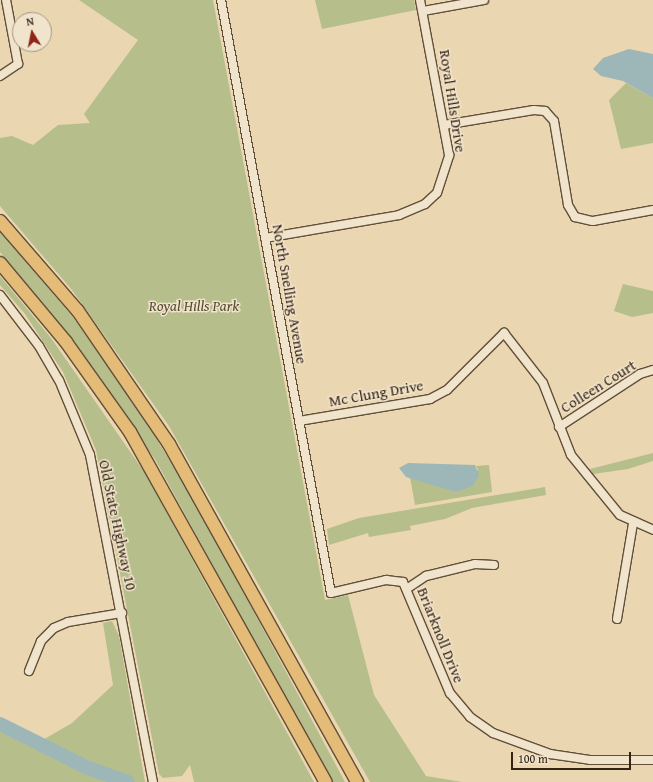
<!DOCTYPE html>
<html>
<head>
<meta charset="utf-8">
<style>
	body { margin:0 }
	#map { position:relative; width:653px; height:782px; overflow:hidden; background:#ead6b1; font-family:"Gentium Book Plus",serif }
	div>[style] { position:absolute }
	.green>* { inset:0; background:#b6be8c }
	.water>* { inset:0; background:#9db6b8 }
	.river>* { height:14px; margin:-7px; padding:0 7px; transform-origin:7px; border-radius:7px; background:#9db6b8 }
	.roads { filter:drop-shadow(1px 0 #624f3a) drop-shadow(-1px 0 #624f3a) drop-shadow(0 1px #624f3a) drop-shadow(0 -1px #624f3a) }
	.minor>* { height:8px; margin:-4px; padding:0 4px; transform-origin:4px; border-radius:4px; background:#f1e4cc }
	.highway>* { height:12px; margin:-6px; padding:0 6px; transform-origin:6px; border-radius:6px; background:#e5bb78 }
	span { translate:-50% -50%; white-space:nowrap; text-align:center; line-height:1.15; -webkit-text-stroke:3px #f1e4cc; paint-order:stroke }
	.street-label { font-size:15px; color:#342213 }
	.park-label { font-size:15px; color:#544931; font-style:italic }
	.north { position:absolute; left:12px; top:12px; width:40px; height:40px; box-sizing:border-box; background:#f1e4cc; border:1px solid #a59682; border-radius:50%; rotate:350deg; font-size:11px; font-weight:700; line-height:16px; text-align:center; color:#342213 }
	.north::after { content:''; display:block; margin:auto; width:14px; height:18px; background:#8f2418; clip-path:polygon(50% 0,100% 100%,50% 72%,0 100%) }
	.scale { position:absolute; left:511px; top:752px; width:120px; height:18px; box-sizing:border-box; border:2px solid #342213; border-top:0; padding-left:5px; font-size:12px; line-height:14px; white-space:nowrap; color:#342213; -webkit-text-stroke:3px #f1e4cc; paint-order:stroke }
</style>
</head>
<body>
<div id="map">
	<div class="green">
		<div style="clip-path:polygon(79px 0,213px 0,325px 600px,348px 595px,374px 695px,426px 776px,462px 782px,370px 782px,169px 426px,72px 290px,0 206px,0 138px,12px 136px,33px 145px,58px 125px,90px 123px,84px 114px,138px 40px)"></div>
		<div style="clip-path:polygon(315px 0,414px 0,416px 10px,322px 29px)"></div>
		<div style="clip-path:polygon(626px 83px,653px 98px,653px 143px,621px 149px,609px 100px)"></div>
		<div style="clip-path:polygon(0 232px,72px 316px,139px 410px,195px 502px,345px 782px,331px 782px,156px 461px,91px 366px,0 252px)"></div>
		<div style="clip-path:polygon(0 276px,51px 338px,145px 473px,314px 782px,194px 782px,190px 765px,182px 776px,163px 778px,159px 774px,96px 450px,63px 372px,25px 314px,0 285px)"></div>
		<div style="clip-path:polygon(623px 284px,653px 291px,653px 313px,632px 317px,614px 311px)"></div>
		<div style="clip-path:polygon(653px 453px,653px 461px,628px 469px,593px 474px,590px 469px)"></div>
		<div style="clip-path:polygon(489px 465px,492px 492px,415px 505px,410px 477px,456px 492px,478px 470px,476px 466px)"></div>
		<div style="clip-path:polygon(545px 487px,546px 495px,472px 508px,445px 519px,410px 526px,411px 530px,369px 537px,368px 533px,329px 545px,327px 529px,359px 518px)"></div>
		<div style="clip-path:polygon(112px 621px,119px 636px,145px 782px,0 782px,0 720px,41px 741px,72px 723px,113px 685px,103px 623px)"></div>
	</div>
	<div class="water">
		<div style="clip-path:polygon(629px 49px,653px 54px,653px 98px,623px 81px,601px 76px,593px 69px,603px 58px)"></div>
		<div style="clip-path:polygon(408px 463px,475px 465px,479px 475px,473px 486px,456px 492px,406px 477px,399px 468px)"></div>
	</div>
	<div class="river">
		<div style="left:0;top:724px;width:98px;rotate:26.6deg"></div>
		<div style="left:88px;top:768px;width:42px;rotate:19.3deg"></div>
	</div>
	<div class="roads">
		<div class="minor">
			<div style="left:221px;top:0;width:603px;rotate:79.49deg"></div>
			<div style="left:331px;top:593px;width:57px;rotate:-13.3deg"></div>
			<div style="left:386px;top:580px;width:17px;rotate:7deg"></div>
			<div style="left:403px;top:582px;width:121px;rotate:67.1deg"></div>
			<div style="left:450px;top:693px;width:31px;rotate:50deg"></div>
			<div style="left:470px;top:717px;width:28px;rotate:35deg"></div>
			<div style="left:493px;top:733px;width:61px;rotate:20.2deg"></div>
			<div style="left:550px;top:754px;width:40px;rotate:8.5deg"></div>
			<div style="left:590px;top:760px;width:63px"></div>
			<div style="left:423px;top:11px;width:62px;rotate:-10.2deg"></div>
			<div style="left:0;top:76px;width:22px;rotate:-34deg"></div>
			<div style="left:18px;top:64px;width:65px;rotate:-100.6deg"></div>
			<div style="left:444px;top:125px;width:91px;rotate:-9.5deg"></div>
			<div style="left:534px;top:110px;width:11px;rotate:5deg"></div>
			<div style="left:545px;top:111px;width:13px;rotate:48deg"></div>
			<div style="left:554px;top:121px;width:85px;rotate:80.5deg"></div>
			<div style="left:568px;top:205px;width:14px;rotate:60deg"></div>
			<div style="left:575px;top:217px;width:18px;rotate:13deg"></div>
			<div style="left:593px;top:221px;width:61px;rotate:-10.4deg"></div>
			<div style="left:265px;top:238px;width:136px;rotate:-9.7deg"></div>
			<div style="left:399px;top:215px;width:28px;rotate:-23deg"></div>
			<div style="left:425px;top:204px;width:16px;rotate:-43deg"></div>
			<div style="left:437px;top:193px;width:40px;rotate:-72deg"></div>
			<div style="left:449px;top:155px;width:158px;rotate:-100.6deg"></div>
			<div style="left:0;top:295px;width:64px;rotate:52.6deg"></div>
			<div style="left:39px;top:346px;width:39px;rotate:60deg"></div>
			<div style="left:59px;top:380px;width:81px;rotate:67.5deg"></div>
			<div style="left:90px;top:455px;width:333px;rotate:79.1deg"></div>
			<div style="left:299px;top:421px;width:133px;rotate:-9.5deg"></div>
			<div style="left:430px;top:399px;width:19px;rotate:-28deg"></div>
			<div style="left:447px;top:390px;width:81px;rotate:-45deg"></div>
			<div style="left:504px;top:333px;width:63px;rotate:52deg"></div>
			<div style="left:543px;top:383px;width:77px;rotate:68.7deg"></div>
			<div style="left:571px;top:455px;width:77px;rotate:50.8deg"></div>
			<div style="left:620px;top:515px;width:36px;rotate:24deg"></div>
			<div style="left:559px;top:427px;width:97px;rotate:-33.2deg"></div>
			<div style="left:640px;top:374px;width:14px;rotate:-17deg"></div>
			<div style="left:408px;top:588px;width:22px;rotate:-34deg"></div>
			<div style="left:426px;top:576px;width:50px;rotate:-13.8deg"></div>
			<div style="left:475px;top:564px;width:19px;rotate:3deg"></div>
			<div style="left:617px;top:619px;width:97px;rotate:-80.5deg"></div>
			<div style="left:29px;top:671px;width:32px;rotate:-68deg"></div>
			<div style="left:41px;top:641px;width:18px;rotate:-45deg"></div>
			<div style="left:54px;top:628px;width:15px;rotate:-23deg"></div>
			<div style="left:68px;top:622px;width:55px;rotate:-9.5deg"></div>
		</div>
		<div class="highway">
			<div style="left:0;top:221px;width:119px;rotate:49.1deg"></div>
			<div style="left:78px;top:311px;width:161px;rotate:55.6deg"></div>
			<div style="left:169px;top:444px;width:387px;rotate:60.9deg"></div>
			<div style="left:0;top:263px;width:103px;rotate:50.1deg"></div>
			<div style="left:66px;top:342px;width:110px;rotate:54.6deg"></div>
			<div style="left:130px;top:432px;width:401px;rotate:60.8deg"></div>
		</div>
	</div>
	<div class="street-label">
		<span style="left:453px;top:101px;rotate:81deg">Royal Hills Drive</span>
		<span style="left:290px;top:294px;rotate:80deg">North Snelling Avenue</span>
		<span style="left:598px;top:386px;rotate:-32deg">Colleen Court</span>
		<span style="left:376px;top:393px;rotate:-10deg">Mc Clung Drive</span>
		<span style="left:118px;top:525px;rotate:78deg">Old State Highway 10</span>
		<span style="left:441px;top:635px;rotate:68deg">Briarknoll Drive</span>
	</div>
	<div class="park-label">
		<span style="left:194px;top:306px">Royal Hills Park</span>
	</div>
	<div class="north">N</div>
	<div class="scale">100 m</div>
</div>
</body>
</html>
